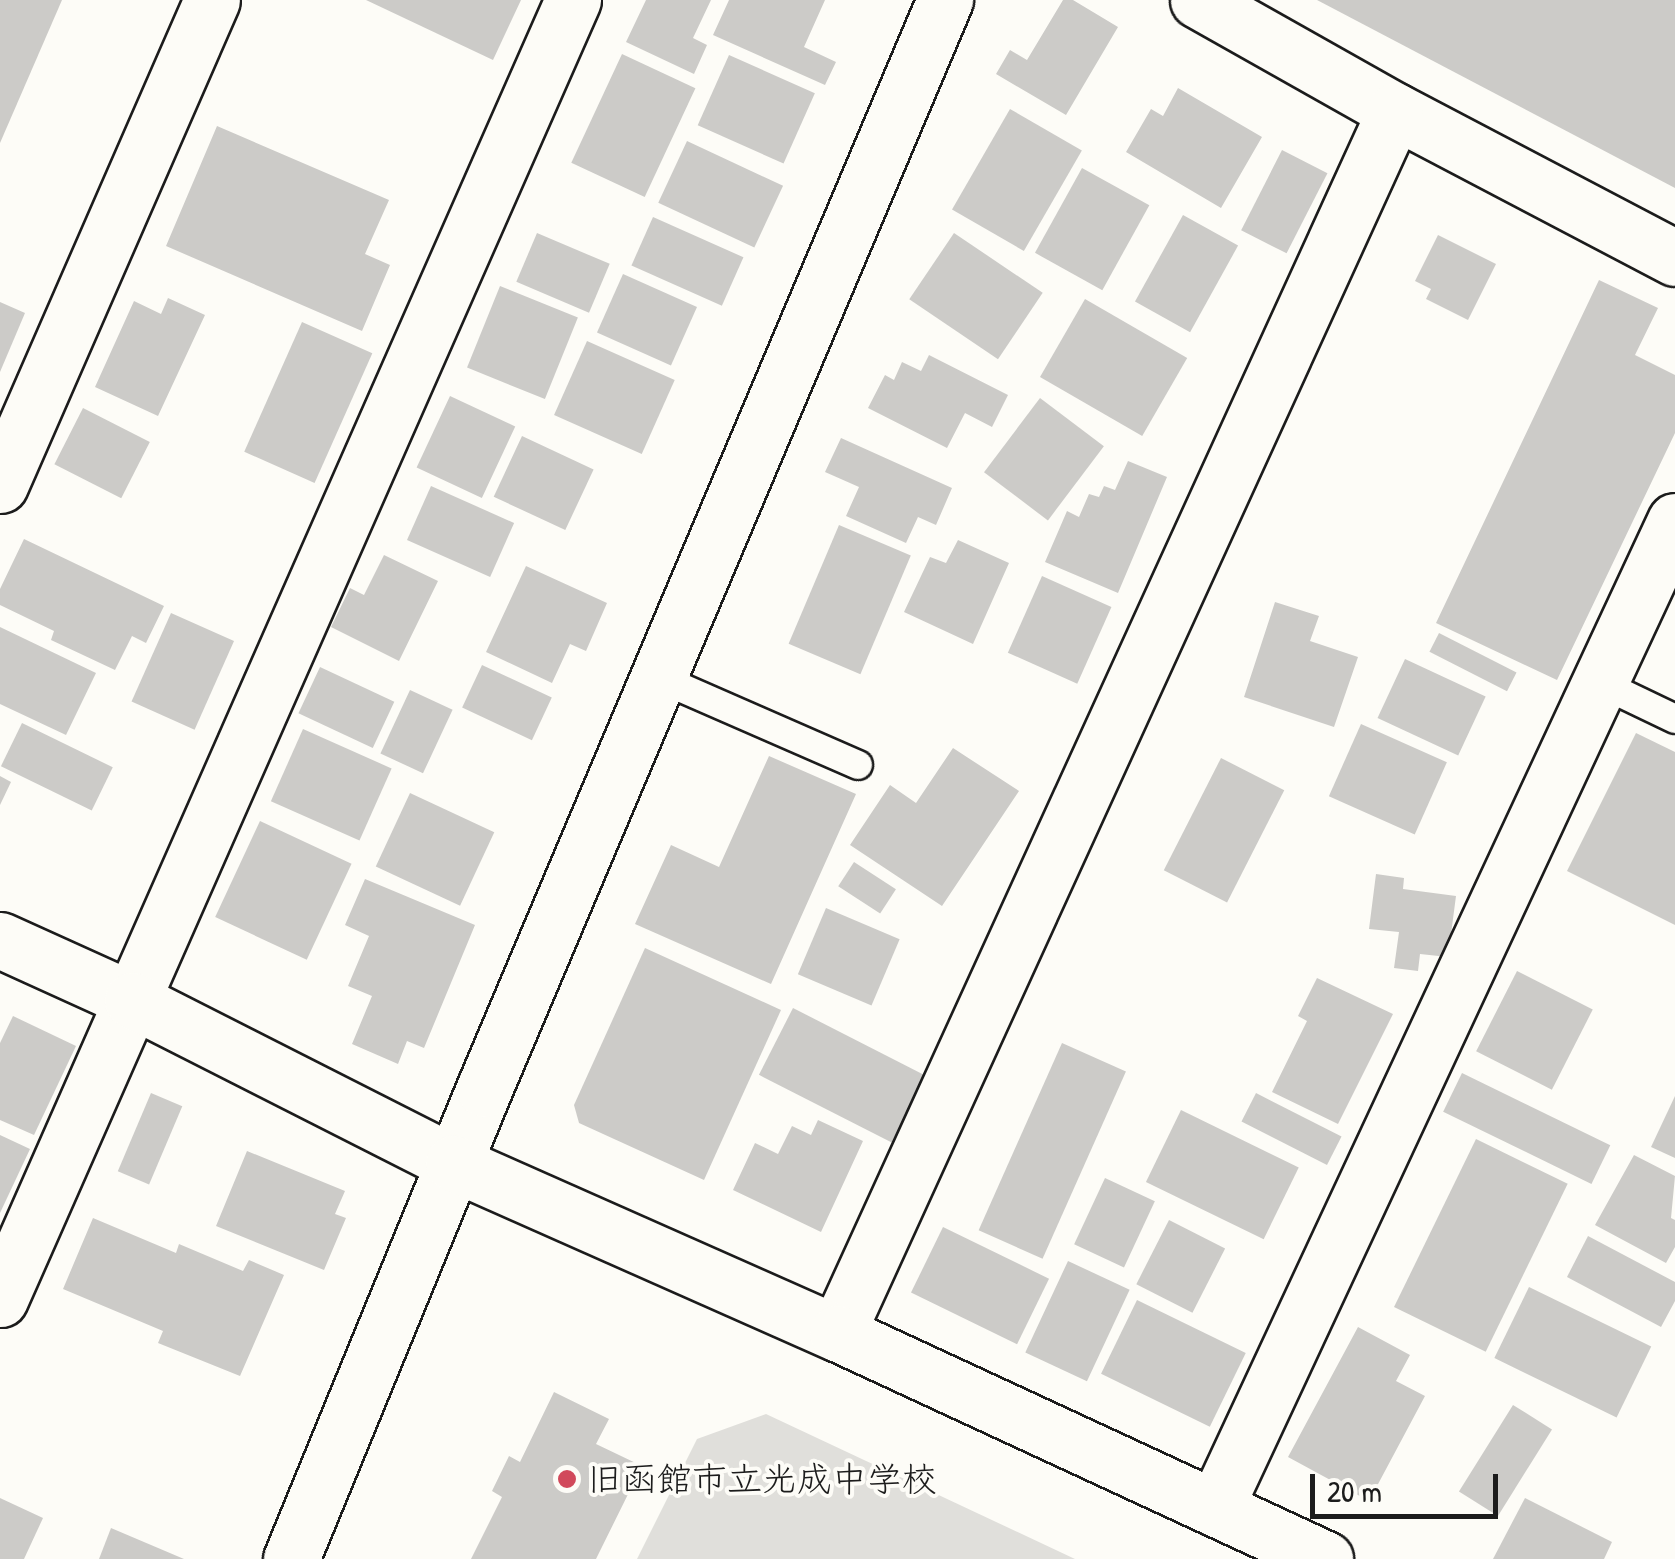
<!DOCTYPE html>
<html>
<head>
<meta charset="utf-8">
<style>
	body { margin:0 }
	#map { position:relative; width:1675px; height:1559px; overflow:hidden; background:#fdfcf7; font-family:"Patrick Hand","Klee One",sans-serif }
	div>[style] { position:absolute }
	.green>* { inset:0; background:#e0dfdb }
	.building>* { inset:0; background:#cccbc8; transform-origin:0 0 }
	.roads { filter:drop-shadow(2px 0 #1c1c1c) drop-shadow(-2px 0 #1c1c1c) drop-shadow(0 2px #1c1c1c) drop-shadow(0 -2px #1c1c1c) }
	.service>* { height:28px; margin:-14px; padding:0 14px; transform-origin:14px; border-radius:14px; background:#fdfcf7 }
	.minor>* { height:55px; margin:-27.5px; padding:0 27.5px; transform-origin:27.5px; border-radius:27.5px; background:#fdfcf7 }
	.tertiary>* { height:55px; margin:-27.5px; padding:0 27.5px; transform-origin:27.5px; border-radius:27.5px; background:#fdfcf7 }
	.dots>* { width:28px; height:28px; translate:-50% -50%; box-sizing:border-box; border:5px solid #fdfcf7; border-radius:50% }
	span { translate:-50% -50%; white-space:nowrap; text-align:center; line-height:1.15; -webkit-text-stroke:8px #fdfcf7; paint-order:stroke }
	.poi-label { font-size:35px; color:#1c1c1c }
	.left { translate:0 -50%; text-align:left }
	.scale { position:absolute; left:1310px; top:1474px; width:188px; height:45px; box-sizing:border-box; border:5px solid #1c1c1c; border-top:0; padding-left:12px; font-size:30px; line-height:35px; white-space:nowrap; color:#1c1c1c; -webkit-text-stroke:8px #fdfcf7; paint-order:stroke }
</style>
</head>
<body>
<div id="map">
	<div class="green">
		<div style="clip-path:polygon(766px 1414px,1075px 1559px,637px 1559px,697px 1439px)"></div>
	</div>
	<div class="building">
		<div style="clip-path:polygon(0 0,62px 0,0 143px)"></div>
		<div style="clip-path:polygon(366px 0,521px 0,493px 60px)"></div>
		<div style="clip-path:polygon(646px 0,711px 0,693px 38px,707px 45px,694px 74px,626px 42px)"></div>
		<div style="clip-path:polygon(729px 0,825px 0,804px 47px,836px 62px,825px 85px,713px 35px)"></div>
		<div style="clip-path:polygon(1063px 0,1073px 0,1118px 27px,1066px 115px,996px 74px,1010px 50px,1027px 60px)"></div>
		<div style="clip-path:polygon(1317px 0,1675px 0,1675px 188px)"></div>
		<div style="left:622px;top:54px;width:81px;height:120px;rotate:25deg"></div>
		<div style="left:729px;top:55px;width:94px;height:77px;rotate:24deg"></div>
		<div style="clip-path:polygon(1178px 88px,1262px 137px,1221px 208px,1126px 152px,1151px 109px,1163px 116px)"></div>
		<div style="left:1010px;top:109px;width:83px;height:116px;rotate:30deg"></div>
		<div style="clip-path:polygon(217px 126px,389px 200px,365px 254px,390px 265px,362px 331px,166px 246px)"></div>
		<div style="left:687px;top:141px;width:106px;height:68px;rotate:25deg"></div>
		<div style="left:1282px;top:150px;width:51px;height:90px;rotate:27deg"></div>
		<div style="left:1082px;top:168px;width:77px;height:97px;rotate:29deg"></div>
		<div style="left:1183px;top:215px;width:63px;height:99px;rotate:29deg"></div>
		<div style="left:653px;top:217px;width:99px;height:53px;rotate:24deg"></div>
		<div style="left:537px;top:233px;width:79px;height:53px;rotate:23deg"></div>
		<div style="left:954px;top:233px;width:107px;height:80px;rotate:34deg"></div>
		<div style="clip-path:polygon(1438px 235px,1496px 264px,1468px 320px,1426px 299px,1431px 289px,1415px 281px)"></div>
		<div style="left:623px;top:274px;width:81px;height:64px;rotate:24deg"></div>
		<div style="clip-path:polygon(1599px 280px,1658px 308px,1635px 355px,1675px 375px,1675px 433px,1557px 680px,1436px 623px)"></div>
		<div style="left:500px;top:286px;width:84px;height:88px;rotate:22deg"></div>
		<div style="clip-path:polygon(168px 298px,205px 315px,158px 416px,95px 387px,134px 301px,161px 314px)"></div>
		<div style="left:1085px;top:299px;width:118px;height:90px;rotate:30deg"></div>
		<div style="clip-path:polygon(0 302px,25px 313px,0 372px)"></div>
		<div style="left:302px;top:322px;width:77px;height:142px;rotate:24deg"></div>
		<div style="left:587px;top:341px;width:96px;height:81px;rotate:24deg"></div>
		<div style="clip-path:polygon(929px 355px,1008px 395px,992px 427px,965px 413px,947px 448px,868px 408px,885px 375px,894px 380px,902px 362px,921px 371px)"></div>
		<div style="left:450px;top:396px;width:72px;height:79px;rotate:25deg"></div>
		<div style="left:1040px;top:398px;width:80px;height:93px;rotate:37deg"></div>
		<div style="left:83px;top:408px;width:75px;height:63px;rotate:27deg"></div>
		<div style="left:522px;top:436px;width:79px;height:67px;rotate:25deg"></div>
		<div style="clip-path:polygon(841px 438px,952px 488px,936px 525px,918px 517px,906px 543px,846px 516px,859px 487px,825px 472px)"></div>
		<div style="clip-path:polygon(1128px 461px,1167px 477px,1118px 593px,1045px 562px,1067px 511px,1079px 517px,1089px 494px,1099px 497px,1104px 486px,1115px 490px)"></div>
		<div style="left:431px;top:486px;width:91px;height:59px;rotate:24deg"></div>
		<div style="left:839px;top:525px;width:78px;height:129px;rotate:23deg"></div>
		<div style="clip-path:polygon(24px 539px,164px 606px,146px 643px,132px 636px,115px 670px,51px 640px,54px 631px,0 605px,0 589px)"></div>
		<div style="clip-path:polygon(958px 540px,1009px 563px,973px 644px,904px 612px,930px 557px,946px 563px)"></div>
		<div style="clip-path:polygon(384px 555px,438px 581px,399px 661px,331px 627px,350px 588px,364px 595px)"></div>
		<div style="clip-path:polygon(526px 566px,607px 603px,586px 651px,570px 644px,552px 683px,486px 652px)"></div>
		<div style="left:1042px;top:576px;width:76px;height:84px;rotate:24deg"></div>
		<div style="clip-path:polygon(1275px 602px,1319px 616px,1310px 641px,1358px 657px,1334px 727px,1244px 697px)"></div>
		<div style="left:171px;top:613px;width:69px;height:97px;rotate:24deg"></div>
		<div style="clip-path:polygon(0 627px,96px 673px,66px 735px,0 704px)"></div>
		<div style="left:1439px;top:633px;width:87px;height:21px;rotate:27deg"></div>
		<div style="left:1405px;top:659px;width:89px;height:65px;rotate:25deg"></div>
		<div style="left:482px;top:665px;width:77px;height:47px;rotate:25deg"></div>
		<div style="left:320px;top:667px;width:82px;height:51px;rotate:25deg"></div>
		<div style="left:410px;top:690px;width:47px;height:70px;rotate:25deg"></div>
		<div style="left:22px;top:723px;width:101px;height:48px;rotate:26deg"></div>
		<div style="left:1361px;top:724px;width:94px;height:79px;rotate:24deg"></div>
		<div style="left:303px;top:729px;width:97px;height:79px;rotate:24deg"></div>
		<div style="clip-path:polygon(1636px 733px,1675px 752px,1675px 925px,1567px 871px)"></div>
		<div style="clip-path:polygon(953px 748px,1019px 791px,942px 906px,850px 845px,890px 785px,916px 803px)"></div>
		<div style="clip-path:polygon(769px 756px,856px 794px,771px 984px,635px 924px,671px 845px,719px 867px)"></div>
		<div style="left:1221px;top:758px;width:71px;height:126px;rotate:27deg"></div>
		<div style="clip-path:polygon(0 776px,11px 782px,0 805px)"></div>
		<div style="left:410px;top:793px;width:93px;height:81px;rotate:25deg"></div>
		<div style="left:260px;top:821px;width:101px;height:106px;rotate:25deg"></div>
		<div style="left:854px;top:862px;width:50px;height:29px;rotate:33deg"></div>
		<div style="clip-path:polygon(1376px 874px,1404px 878px,1403px 889px,1456px 896px,1448px 957px,1420px 954px,1418px 971px,1394px 968px,1399px 932px,1369px 929px)"></div>
		<div style="clip-path:polygon(365px 879px,475px 925px,424px 1048px,407px 1041px,398px 1064px,352px 1044px,372px 996px,348px 986px,369px 936px,345px 925px)"></div>
		<div style="left:826px;top:908px;width:80px;height:72px;rotate:23deg"></div>
		<div style="clip-path:polygon(645px 948px,781px 1010px,704px 1180px,579px 1123px,574px 1105px)"></div>
		<div style="left:1517px;top:971px;width:85px;height:90px;rotate:27deg"></div>
		<div style="clip-path:polygon(1317px 978px,1393px 1014px,1338px 1124px,1272px 1092px,1307px 1021px,1298px 1016px)"></div>
		<div style="left:793px;top:1008px;width:149px;height:75px;rotate:27deg"></div>
		<div style="clip-path:polygon(13px 1016px,76px 1046px,34px 1135px,0 1120px,0 1043px)"></div>
		<div style="left:1062px;top:1043px;width:70px;height:205px;rotate:24deg"></div>
		<div style="left:1462px;top:1073px;width:165px;height:43px;rotate:26deg"></div>
		<div style="left:151px;top:1093px;width:34px;height:85px;rotate:23deg"></div>
		<div style="left:1256px;top:1093px;width:96px;height:32px;rotate:27deg"></div>
		<div style="clip-path:polygon(1675px 1096px,1675px 1158px,1651px 1147px)"></div>
		<div style="left:1181px;top:1110px;width:131px;height:80px;rotate:26deg"></div>
		<div style="clip-path:polygon(818px 1120px,863px 1141px,821px 1232px,733px 1190px,755px 1143px,778px 1154px,792px 1126px,811px 1135px)"></div>
		<div style="clip-path:polygon(0 1135px,30px 1149px,0 1213px)"></div>
		<div style="left:1476px;top:1139px;width:102px;height:187px;rotate:26deg"></div>
		<div style="clip-path:polygon(247px 1151px,345px 1191px,335px 1214px,346px 1218px,324px 1270px,216px 1226px)"></div>
		<div style="clip-path:polygon(1634px 1155px,1675px 1176px,1671px 1218px,1675px 1220px,1675px 1247px,1666px 1263px,1595px 1225px)"></div>
		<div style="left:1105px;top:1178px;width:55px;height:73px;rotate:25deg"></div>
		<div style="clip-path:polygon(93px 1218px,176px 1253px,179px 1244px,243px 1271px,249px 1260px,284px 1275px,240px 1376px,158px 1343px,163px 1331px,63px 1289px)"></div>
		<div style="left:1169px;top:1220px;width:63px;height:72px;rotate:27deg"></div>
		<div style="left:943px;top:1227px;width:118px;height:73px;rotate:26deg"></div>
		<div style="clip-path:polygon(1588px 1236px,1675px 1282px,1675px 1301px,1661px 1327px,1567px 1277px)"></div>
		<div style="left:1068px;top:1261px;width:68px;height:101px;rotate:25deg"></div>
		<div style="left:1529px;top:1287px;width:136px;height:79px;rotate:26deg"></div>
		<div style="left:1137px;top:1300px;width:121px;height:82px;rotate:26deg"></div>
		<div style="clip-path:polygon(1358px 1327px,1410px 1355px,1396px 1381px,1425px 1396px,1369px 1501px,1288px 1457px)"></div>
		<div style="clip-path:polygon(554px 1392px,609px 1419px,596px 1444px,642px 1466px,596px 1559px,471px 1559px,502px 1497px,492px 1491px,509px 1456px,520px 1462px)"></div>
		<div style="left:1513px;top:1405px;width:46px;height:102px;rotate:32deg"></div>
		<div style="clip-path:polygon(0 1498px,43px 1518px,24px 1559px,0 1559px)"></div>
		<div style="clip-path:polygon(1525px 1498px,1612px 1542px,1604px 1559px,1493px 1559px)"></div>
		<div style="clip-path:polygon(111px 1528px,184px 1559px,99px 1559px)"></div>
	</div>
	<div class="roads">
		<div class="service">
			<div style="left:659px;top:678px;width:217px;rotate:23.6deg"></div>
			<div style="left:1600px;top:683px;width:83px;rotate:25.6deg"></div>
		</div>
		<div class="minor">
			<div style="left:1198px;top:0;width:226px;rotate:29.4deg"></div>
			<div style="left:1395px;top:111px;width:316px;rotate:27.7deg"></div>
			<div style="left:0;top:485px;width:529px;rotate:-66.39deg"></div>
			<div style="left:0;top:1299px;width:1420px;rotate:-66.2deg"></div>
			<div style="left:837px;top:1333px;width:1343px;rotate:-65.46deg"></div>
			<div style="left:1215px;top:1508px;width:1089px;rotate:-65.01deg"></div>
			<div style="left:291px;top:1559px;width:508px;rotate:-67.68deg"></div>
			<div style="left:484px;top:1089px;width:1183px;rotate:-67.06deg"></div>
		</div>
		<div class="tertiary">
			<div style="left:0;top:940px;width:145px;rotate:24.4deg"></div>
			<div style="left:132px;top:1000px;width:360px;rotate:26.9deg"></div>
			<div style="left:453px;top:1163px;width:420px;rotate:23.9deg"></div>
			<div style="left:837px;top:1333px;width:538px;rotate:24.85deg"></div>
		</div>
	</div>
	<div class="dots">
		<div style="left:567px;top:1479px;background:#d1495b"></div>
	</div>
	<div class="poi-label">
		<span class="left" style="left:587px;top:1479px">旧函館市立光成中学校</span>
	</div>
	<div class="scale">20 m</div>
</div>
</body>
</html>
